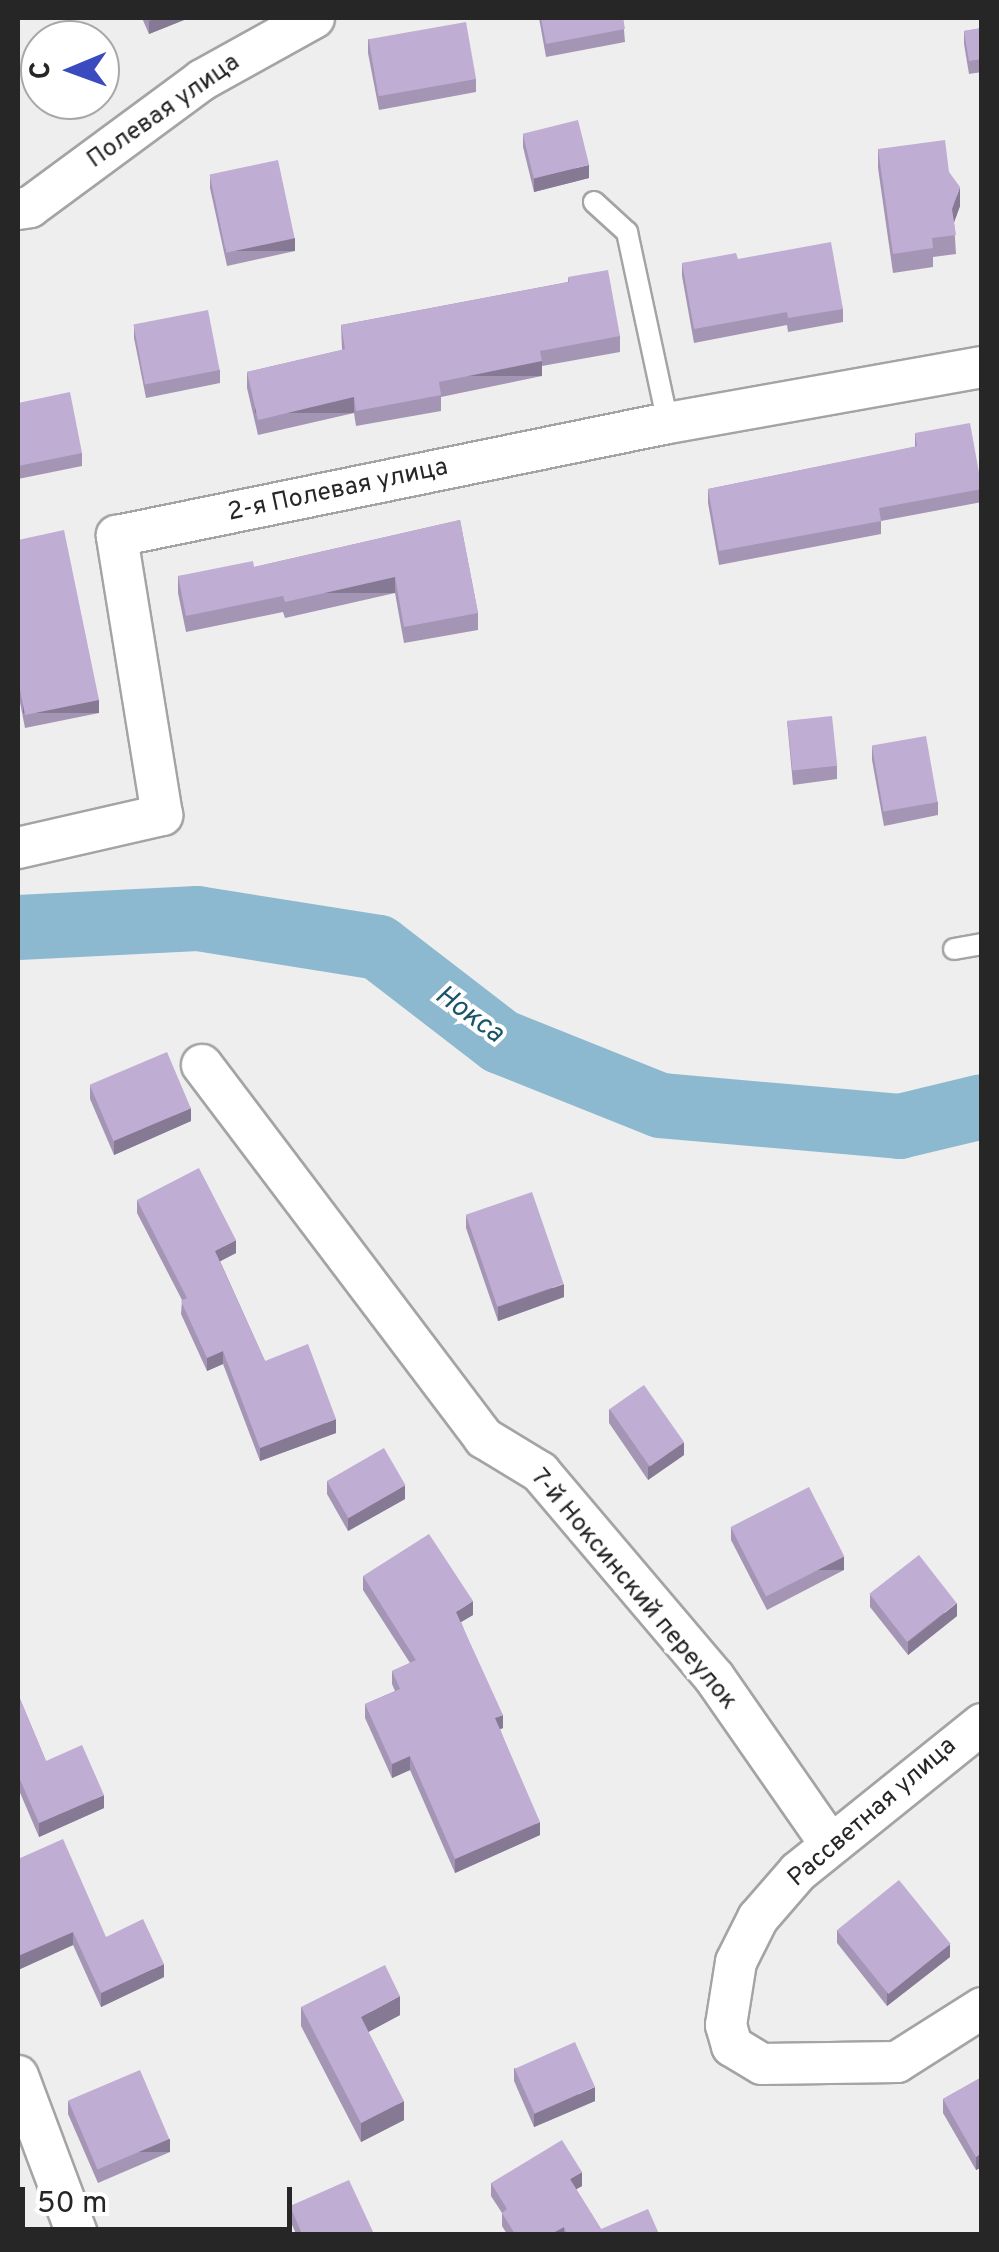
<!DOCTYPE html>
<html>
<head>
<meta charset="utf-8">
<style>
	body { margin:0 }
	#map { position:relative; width:999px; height:2252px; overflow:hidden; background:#eeeeef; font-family:Overpass,sans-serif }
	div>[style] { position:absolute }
	.river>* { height:65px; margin:-32.5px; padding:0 32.5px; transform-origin:32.5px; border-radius:32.5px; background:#8cb9cf }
	.roads { filter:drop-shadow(2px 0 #a4a4a5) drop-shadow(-2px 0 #a4a4a5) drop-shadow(0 2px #a4a4a5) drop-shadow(0 -2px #a4a4a5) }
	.lane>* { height:20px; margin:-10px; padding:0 10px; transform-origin:10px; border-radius:10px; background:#fff }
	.street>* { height:40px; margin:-20px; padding:0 20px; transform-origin:20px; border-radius:20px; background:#fff }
	.wall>* { inset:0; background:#a495b5 }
	.shaded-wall>* { inset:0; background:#867994; transform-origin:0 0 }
	.building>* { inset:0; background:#bfadd3; transform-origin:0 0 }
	span { translate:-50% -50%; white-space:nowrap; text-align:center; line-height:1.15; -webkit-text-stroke:8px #fff; paint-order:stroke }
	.street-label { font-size:25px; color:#262626 }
	.water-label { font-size:28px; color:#1a546b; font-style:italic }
	.frame { position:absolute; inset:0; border:20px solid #262626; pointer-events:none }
	.north { position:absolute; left:20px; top:20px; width:100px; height:100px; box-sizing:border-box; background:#fff; border:2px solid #a8a8a8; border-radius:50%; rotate:269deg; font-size:28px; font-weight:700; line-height:40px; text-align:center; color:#262626 }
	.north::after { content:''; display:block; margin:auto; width:35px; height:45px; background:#394bbe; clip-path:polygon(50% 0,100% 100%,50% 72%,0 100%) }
	.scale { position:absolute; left:20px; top:2187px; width:272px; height:45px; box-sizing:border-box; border:5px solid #262626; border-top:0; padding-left:12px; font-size:30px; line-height:35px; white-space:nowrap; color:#262626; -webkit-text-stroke:8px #fff; paint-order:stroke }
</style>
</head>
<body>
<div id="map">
	<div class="river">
		<div style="left:18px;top:927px;width:179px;rotate:-2.9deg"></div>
		<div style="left:197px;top:918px;width:183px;rotate:9.1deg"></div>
		<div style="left:378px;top:947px;width:154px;rotate:37.6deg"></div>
		<div style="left:500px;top:1041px;width:172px;rotate:21.8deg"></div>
		<div style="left:660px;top:1105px;width:240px;rotate:5deg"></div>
		<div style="left:899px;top:1126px;width:85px;rotate:-13.5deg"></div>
	</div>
	<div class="roads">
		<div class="lane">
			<div style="left:594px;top:202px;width:45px;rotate:42.3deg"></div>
			<div style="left:627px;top:232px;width:195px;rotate:77.9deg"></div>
			<div style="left:954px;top:949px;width:28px;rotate:-10deg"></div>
		</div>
		<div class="street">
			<div style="left:18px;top:209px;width:12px;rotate:-9deg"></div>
			<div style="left:30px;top:207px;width:214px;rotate:-36.4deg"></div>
			<div style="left:202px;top:80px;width:128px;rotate:-29deg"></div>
			<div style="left:18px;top:848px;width:148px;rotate:-12.9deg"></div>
			<div style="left:162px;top:815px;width:283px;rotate:-99.2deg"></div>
			<div style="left:117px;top:536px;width:562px;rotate:-11.59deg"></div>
			<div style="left:668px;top:423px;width:319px;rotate:-10.1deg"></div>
			<div style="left:202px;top:1065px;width:468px;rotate:52.9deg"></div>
			<div style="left:484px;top:1438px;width:66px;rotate:31.3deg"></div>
			<div style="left:540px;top:1472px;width:269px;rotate:49.7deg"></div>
			<div style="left:714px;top:1677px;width:203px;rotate:55.2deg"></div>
			<div style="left:982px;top:1724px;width:236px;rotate:141.2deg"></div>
			<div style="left:798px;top:1872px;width:61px;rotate:131deg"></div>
			<div style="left:758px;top:1918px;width:49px;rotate:116.6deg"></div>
			<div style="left:736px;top:1962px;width:64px;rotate:99deg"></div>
			<div style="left:726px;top:2025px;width:22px;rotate:74deg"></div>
			<div style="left:732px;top:2046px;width:35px;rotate:31deg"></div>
			<div style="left:762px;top:2064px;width:135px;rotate:-0.8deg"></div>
			<div style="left:897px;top:2062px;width:101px;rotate:-32.4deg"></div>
			<div style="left:18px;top:2076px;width:169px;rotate:69.5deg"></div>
		</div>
	</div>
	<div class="wall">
		<div style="clip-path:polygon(142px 18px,189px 18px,149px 34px)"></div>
		<div style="clip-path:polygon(539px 18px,623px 18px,625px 42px,546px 57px)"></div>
		<div style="clip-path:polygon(982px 28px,982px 72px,969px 74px,964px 44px,964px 31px)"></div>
		<div style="clip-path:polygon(368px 39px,476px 79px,476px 92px,379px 110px,368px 53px)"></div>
		<div style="clip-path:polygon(523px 134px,589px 178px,534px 192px,523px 147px)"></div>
		<div style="clip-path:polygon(878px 149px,949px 172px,960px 206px,954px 222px,956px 254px,933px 257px,933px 267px,893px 273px,878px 168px)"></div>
		<div style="clip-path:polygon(210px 175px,295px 251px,227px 266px,210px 188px)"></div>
		<div style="clip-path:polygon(738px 259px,843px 309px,843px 322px,788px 332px,787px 325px,694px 343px,682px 276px,682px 263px)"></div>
		<div style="clip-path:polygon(568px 277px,620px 336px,620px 352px,542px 366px,542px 376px,441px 397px,441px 411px,356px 426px,354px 413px,258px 435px,247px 388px,247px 372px,342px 350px,341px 325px,568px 282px)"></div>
		<div style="clip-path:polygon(134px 325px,220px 370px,220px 383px,146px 398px,134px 338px)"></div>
		<div style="clip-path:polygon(18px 403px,82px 453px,82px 466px,18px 479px)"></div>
		<div style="clip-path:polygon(915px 433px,982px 488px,982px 502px,881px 521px,881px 534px,719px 565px,708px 503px,708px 489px,915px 447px)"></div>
		<div style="clip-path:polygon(460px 520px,478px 613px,478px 630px,404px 643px,395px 593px,285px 618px,283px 612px,186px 632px,178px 593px,178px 576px,254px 567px)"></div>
		<div style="clip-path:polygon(18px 540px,99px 713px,25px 728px,18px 692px)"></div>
		<div style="clip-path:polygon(787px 721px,837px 766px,837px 779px,793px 785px)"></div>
		<div style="clip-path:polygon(872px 746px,938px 802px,938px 815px,884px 826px,872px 760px)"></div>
		<div style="clip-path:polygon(90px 1086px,191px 1121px,114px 1155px,90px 1099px)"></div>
		<div style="clip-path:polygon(137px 1200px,236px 1253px,220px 1261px,265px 1361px,336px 1433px,260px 1461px,223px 1364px,207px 1371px,181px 1314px,182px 1300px,137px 1213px)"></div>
		<div style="clip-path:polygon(466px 1215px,564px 1297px,498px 1321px,466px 1228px)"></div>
		<div style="clip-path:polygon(609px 1409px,684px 1455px,648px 1480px,609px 1423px)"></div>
		<div style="clip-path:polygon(327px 1481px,405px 1499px,348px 1531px,327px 1494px)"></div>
		<div style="clip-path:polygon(731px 1527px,844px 1570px,767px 1610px,731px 1540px)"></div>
		<div style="clip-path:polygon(363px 1576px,473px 1615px,461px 1622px,503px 1728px,500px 1729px,540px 1835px,455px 1873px,410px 1770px,392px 1778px,365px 1718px,365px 1704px,395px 1691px,392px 1684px,392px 1671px,410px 1663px,363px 1590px)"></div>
		<div style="clip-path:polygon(870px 1594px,957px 1616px,908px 1655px,870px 1607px)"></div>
		<div style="clip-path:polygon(18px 1694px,46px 1761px,104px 1808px,39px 1837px,18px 1788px)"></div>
		<div style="clip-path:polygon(18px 1859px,106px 1937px,164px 1977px,101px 2007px,73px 1945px,18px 1970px)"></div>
		<div style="clip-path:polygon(837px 1930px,950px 1957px,887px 2006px,837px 1943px)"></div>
		<div style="clip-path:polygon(301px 2007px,400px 2015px,368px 2032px,404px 2120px,361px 2142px,301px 2026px)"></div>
		<div style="clip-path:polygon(514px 2068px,595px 2101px,534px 2127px,514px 2081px)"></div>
		<div style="clip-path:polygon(982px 2077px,982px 2167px,976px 2170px,943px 2113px,943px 2099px)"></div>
		<div style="clip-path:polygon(68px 2101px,170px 2152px,98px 2183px,68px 2114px)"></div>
		<div style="clip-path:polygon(491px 2183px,582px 2186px,576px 2189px,601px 2229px,659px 2234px,507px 2234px,502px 2226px,502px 2213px,491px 2196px)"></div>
		<div style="clip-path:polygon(290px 2206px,374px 2234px,296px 2234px,290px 2220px)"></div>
	</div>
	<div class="shaded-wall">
		<div style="clip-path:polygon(157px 18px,189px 18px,149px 34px,149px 21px)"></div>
		<div style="clip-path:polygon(589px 165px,589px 178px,534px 192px,534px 178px)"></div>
		<div style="clip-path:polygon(960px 187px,960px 206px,952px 228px,952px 209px)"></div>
		<div style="left:295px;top:238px;width:13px;height:70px;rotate:90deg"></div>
		<div style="left:542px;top:361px;width:15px;height:105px;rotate:90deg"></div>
		<div style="left:354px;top:397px;width:16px;height:99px;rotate:90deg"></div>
		<div style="left:395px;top:577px;width:16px;height:113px;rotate:90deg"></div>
		<div style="left:99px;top:700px;width:13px;height:76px;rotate:90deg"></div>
		<div style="clip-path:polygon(191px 1108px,191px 1121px,114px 1155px,114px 1141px)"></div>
		<div style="clip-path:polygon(236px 1240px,236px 1253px,215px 1264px,215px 1251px)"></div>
		<div style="clip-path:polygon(564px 1284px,564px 1297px,498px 1321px,498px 1307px)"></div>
		<div style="clip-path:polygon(223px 1351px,223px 1364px,207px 1371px,207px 1358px)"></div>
		<div style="clip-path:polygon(336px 1419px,336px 1433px,260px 1461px,260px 1448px)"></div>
		<div style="clip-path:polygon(684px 1442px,684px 1455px,648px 1480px,648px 1467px)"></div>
		<div style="clip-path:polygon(405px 1485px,405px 1499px,348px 1531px,348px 1518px)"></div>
		<div style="left:844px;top:1557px;width:13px;height:87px;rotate:90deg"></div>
		<div style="clip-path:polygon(473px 1601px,473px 1615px,456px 1625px,456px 1612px)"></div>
		<div style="clip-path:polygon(957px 1603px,957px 1616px,908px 1655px,908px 1642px)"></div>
		<div style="clip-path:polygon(503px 1715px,503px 1728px,495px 1731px,495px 1718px)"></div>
		<div style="clip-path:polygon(410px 1756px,410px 1770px,392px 1778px,392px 1764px)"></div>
		<div style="clip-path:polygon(104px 1795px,104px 1808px,39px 1837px,39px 1823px)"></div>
		<div style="clip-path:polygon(540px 1822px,540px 1835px,455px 1873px,455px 1859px)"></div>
		<div style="clip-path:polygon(73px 1932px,73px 1945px,18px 1970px,18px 1956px)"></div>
		<div style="clip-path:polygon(950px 1944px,950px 1957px,887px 2006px,887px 1993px)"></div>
		<div style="clip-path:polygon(164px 1964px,164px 1977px,101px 2007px,101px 1993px)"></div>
		<div style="clip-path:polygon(400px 1996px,400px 2015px,361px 2036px,361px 2017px)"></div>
		<div style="clip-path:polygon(595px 2087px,595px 2101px,534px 2127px,534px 2114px)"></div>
		<div style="clip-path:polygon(404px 2101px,404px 2120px,361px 2142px,361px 2123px)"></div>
		<div style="left:170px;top:2139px;width:13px;height:78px;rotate:90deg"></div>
		<div style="clip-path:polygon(982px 2153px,982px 2167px,976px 2170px,976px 2157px)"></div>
		<div style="clip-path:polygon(582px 2172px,582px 2186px,570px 2193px,570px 2179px)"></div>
		<div style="clip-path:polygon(564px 2227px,564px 2234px,551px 2234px)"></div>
	</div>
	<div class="building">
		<div style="clip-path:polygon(541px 18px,623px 18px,625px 29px,546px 44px)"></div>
		<div style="left:466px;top:22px;width:58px;height:99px;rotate:80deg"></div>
		<div style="clip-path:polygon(982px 28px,982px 59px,969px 61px,964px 31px)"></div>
		<div style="left:578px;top:120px;width:46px;height:57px;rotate:76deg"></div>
		<div style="clip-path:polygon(945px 140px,949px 172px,960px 187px,952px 209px,956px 235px,932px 238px,933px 248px,893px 254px,878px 149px)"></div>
		<div style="left:278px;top:160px;width:80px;height:70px;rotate:78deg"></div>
		<div style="clip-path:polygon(831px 242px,843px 309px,788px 318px,787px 312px,694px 329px,682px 263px,736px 253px,738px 259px)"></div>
		<div style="clip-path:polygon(608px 270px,620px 336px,540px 351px,542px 361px,439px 382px,441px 395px,356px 411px,354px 397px,258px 420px,247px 372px,345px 349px,341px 325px,569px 282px,568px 277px)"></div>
		<div style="left:208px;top:310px;width:61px;height:76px;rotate:79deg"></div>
		<div style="clip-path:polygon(70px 392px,82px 453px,18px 466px,18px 403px)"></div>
		<div style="clip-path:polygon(970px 423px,982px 489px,879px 508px,881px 521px,719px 551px,708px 489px,917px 446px,915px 433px)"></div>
		<div style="clip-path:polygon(460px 520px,478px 613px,404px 627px,395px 577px,285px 602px,283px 596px,186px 616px,178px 576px,253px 561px,254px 567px)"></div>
		<div style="clip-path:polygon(64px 530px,99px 700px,25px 715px,18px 679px,18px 540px)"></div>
		<div style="left:832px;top:716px;width:50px;height:45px;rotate:84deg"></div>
		<div style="left:926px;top:736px;width:67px;height:55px;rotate:80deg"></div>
		<div style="left:167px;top:1052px;width:61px;height:84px;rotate:67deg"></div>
		<div style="clip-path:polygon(199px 1168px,236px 1240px,215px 1251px,265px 1361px,308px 1344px,336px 1419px,260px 1448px,223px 1351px,207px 1358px,181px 1301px,187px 1298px,137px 1200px)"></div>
		<div style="left:532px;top:1192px;width:97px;height:70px;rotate:71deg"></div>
		<div style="left:644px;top:1385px;width:70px;height:42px;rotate:55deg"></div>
		<div style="left:384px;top:1448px;width:43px;height:66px;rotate:60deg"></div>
		<div style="left:809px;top:1487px;width:78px;height:88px;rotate:63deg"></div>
		<div style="clip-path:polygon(429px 1534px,473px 1601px,456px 1612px,503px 1715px,495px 1718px,540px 1822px,455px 1859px,410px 1756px,392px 1764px,365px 1704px,400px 1689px,392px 1671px,416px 1660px,363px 1576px)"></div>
		<div style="left:919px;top:1555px;width:61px;height:63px;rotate:52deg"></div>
		<div style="clip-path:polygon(18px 1694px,46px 1761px,82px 1745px,104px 1795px,39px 1823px,18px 1775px)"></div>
		<div style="clip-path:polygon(63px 1839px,106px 1937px,143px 1919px,164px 1964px,101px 1993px,73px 1932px,18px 1956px,18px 1859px)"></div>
		<div style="left:899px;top:1880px;width:82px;height:80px;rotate:51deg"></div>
		<div style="clip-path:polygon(385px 1965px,400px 1996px,361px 2017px,404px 2101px,361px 2123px,301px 2007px)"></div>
		<div style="left:575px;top:2042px;width:49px;height:66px;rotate:66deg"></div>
		<div style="left:140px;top:2070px;width:75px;height:78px;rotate:67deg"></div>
		<div style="clip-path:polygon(982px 2077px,982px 2153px,976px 2157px,943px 2099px)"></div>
		<div style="clip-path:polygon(562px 2140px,582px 2172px,570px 2179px,601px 2229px,648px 2209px,659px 2234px,567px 2234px,564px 2227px,551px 2234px,515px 2234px,502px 2213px,507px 2209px,491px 2183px)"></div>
		<div style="clip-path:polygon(349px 2180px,374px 2234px,302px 2234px,290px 2206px)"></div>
		<div style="clip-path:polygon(213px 2227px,216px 2234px,195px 2234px)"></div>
	</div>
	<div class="street-label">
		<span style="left:164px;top:112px;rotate:-35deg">Полевая улица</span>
		<span style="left:338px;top:491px;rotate:-12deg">2-я Полевая улица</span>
		<span style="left:633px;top:1590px;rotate:50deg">7-й Ноксинский переулок</span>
		<span style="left:873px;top:1813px;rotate:-41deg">Рассветная улица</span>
	</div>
	<div class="water-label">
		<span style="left:469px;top:1015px;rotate:36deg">Нокса</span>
	</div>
	<div class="frame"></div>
	<div class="north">С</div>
	<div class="scale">50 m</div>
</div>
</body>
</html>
